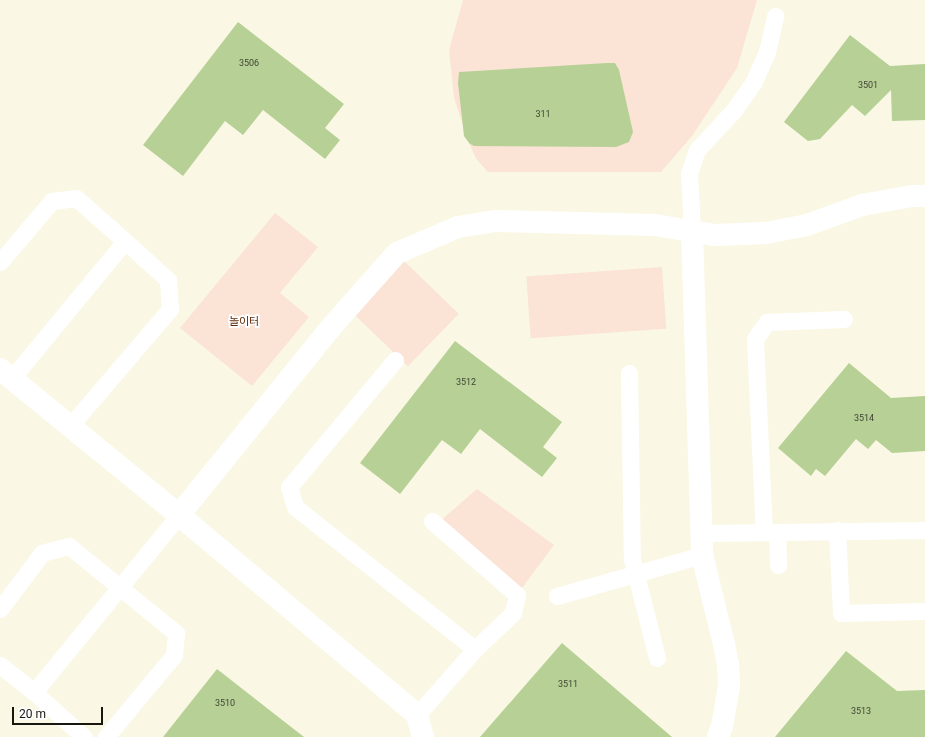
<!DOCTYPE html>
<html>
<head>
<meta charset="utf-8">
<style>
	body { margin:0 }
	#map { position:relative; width:925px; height:737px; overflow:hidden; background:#faf8e4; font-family:Roboto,"Noto Sans KR",sans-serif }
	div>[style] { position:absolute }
	.green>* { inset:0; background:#fbe3d6; transform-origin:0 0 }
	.building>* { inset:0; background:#b6d096 }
	.lane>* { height:17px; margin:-8.5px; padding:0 8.5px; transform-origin:8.5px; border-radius:8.5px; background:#fff }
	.street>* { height:22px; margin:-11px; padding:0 11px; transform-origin:11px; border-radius:11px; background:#fff }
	span { translate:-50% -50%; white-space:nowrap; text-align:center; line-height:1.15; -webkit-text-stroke:3.5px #fff; paint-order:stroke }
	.number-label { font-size:9px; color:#3f4431 }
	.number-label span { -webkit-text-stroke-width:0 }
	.park-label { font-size:11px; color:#5f2906 }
	.scale { position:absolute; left:12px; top:707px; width:91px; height:18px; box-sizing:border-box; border:2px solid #17160f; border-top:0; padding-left:5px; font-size:12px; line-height:14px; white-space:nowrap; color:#17160f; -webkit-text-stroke:3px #fff; paint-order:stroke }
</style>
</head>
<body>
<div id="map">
	<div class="green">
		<div style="clip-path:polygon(463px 0,757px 0,737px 68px,692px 136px,661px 172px,488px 172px,477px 160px,469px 143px,454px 98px,449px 50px)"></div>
		<div style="clip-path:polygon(275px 213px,318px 247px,280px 293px,309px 317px,252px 386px,180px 328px)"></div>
		<div style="left:404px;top:261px;width:76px;height:73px;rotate:44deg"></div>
		<div style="left:662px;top:267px;width:62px;height:136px;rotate:86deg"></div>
		<div style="clip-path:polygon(477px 489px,554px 545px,522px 588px,439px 522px)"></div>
	</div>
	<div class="building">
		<div style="clip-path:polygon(238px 22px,344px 104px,325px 128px,340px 140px,325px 159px,263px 110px,243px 135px,225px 121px,183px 176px,143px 145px)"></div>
		<div style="clip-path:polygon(850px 35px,890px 66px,925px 64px,925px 120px,892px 121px,891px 90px,865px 116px,852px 105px,820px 139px,808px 141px,784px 122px)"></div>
		<div style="clip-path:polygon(607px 63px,615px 63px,619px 70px,633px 132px,629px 142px,616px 147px,474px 146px,469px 143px,464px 136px,458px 83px,459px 72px)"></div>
		<div style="clip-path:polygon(455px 341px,562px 422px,543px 447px,557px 458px,542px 477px,480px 429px,461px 454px,442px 440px,400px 494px,360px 463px)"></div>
		<div style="clip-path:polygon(849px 363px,891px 398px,925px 396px,925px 451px,892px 453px,876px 440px,868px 449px,856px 439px,825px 476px,816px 469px,811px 476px,778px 448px)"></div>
		<div style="clip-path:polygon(562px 643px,672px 737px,480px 737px)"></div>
		<div style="clip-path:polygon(846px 651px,897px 691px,925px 690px,925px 737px,775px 737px)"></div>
		<div style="clip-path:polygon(217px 669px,304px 737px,163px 737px)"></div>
	</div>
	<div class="lane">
		<div style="left:692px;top:231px;width:57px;rotate:-93deg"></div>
		<div style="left:689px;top:174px;width:25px;rotate:-72deg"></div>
		<div style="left:697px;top:150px;width:54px;rotate:-47.2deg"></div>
		<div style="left:734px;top:110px;width:35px;rotate:-55deg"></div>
		<div style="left:754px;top:81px;width:32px;rotate:-66deg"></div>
		<div style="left:767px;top:52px;width:37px;rotate:-77deg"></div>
		<div style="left:0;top:262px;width:80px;rotate:-49.6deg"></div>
		<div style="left:52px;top:201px;width:24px;rotate:-7deg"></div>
		<div style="left:76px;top:198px;width:65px;rotate:41.3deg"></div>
		<div style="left:125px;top:241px;width:178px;rotate:129.5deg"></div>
		<div style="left:395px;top:360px;width:165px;rotate:129.8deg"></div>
		<div style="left:289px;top:487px;width:21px;rotate:73deg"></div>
		<div style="left:295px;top:507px;width:229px;rotate:38.3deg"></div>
		<div style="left:475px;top:649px;width:88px;rotate:131.3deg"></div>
		<div style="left:629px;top:373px;width:186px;rotate:89.1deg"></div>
		<div style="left:632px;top:559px;width:102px;rotate:75.8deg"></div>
		<div style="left:70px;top:426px;width:154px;rotate:-49.5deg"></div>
		<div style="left:170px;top:309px;width:29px;rotate:-94deg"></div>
		<div style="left:168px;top:280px;width:58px;rotate:-137.8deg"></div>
		<div style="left:432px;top:521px;width:113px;rotate:41deg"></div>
		<div style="left:517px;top:595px;width:18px;rotate:103deg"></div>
		<div style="left:513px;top:613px;width:52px;rotate:136.5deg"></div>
		<div style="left:837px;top:530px;width:83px;rotate:87.2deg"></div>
		<div style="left:841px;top:613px;width:84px;rotate:-1.4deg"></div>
		<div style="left:764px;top:532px;width:193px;rotate:-92.7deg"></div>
		<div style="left:755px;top:339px;width:21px;rotate:-55deg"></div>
		<div style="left:767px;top:322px;width:77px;rotate:-2.2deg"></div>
		<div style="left:777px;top:532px;width:33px;rotate:88deg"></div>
		<div style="left:701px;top:533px;width:224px;rotate:-0.8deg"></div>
		<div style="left:557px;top:596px;width:151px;rotate:-15.8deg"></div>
		<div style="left:0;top:609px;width:70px;rotate:-53.1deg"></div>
		<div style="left:42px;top:553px;width:28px;rotate:-15deg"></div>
		<div style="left:69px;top:546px;width:138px;rotate:39.1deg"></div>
		<div style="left:176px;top:633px;width:22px;rotate:95deg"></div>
		<div style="left:174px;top:655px;width:107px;rotate:129.7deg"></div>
		<div style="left:0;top:665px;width:43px;rotate:38.5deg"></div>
		<div style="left:34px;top:692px;width:229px;rotate:-50.7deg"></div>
		<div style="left:34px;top:692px;width:67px;rotate:42deg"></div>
	</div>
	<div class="street">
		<div style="left:692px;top:231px;width:324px;rotate:88.2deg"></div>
		<div style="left:702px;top:555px;width:92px;rotate:76.1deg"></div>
		<div style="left:724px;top:644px;width:20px;rotate:79deg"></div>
		<div style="left:728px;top:664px;width:22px;rotate:87deg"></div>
		<div style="left:729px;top:686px;width:41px;rotate:99.9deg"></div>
		<div style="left:722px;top:726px;width:12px;rotate:110deg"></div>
		<div style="left:0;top:369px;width:231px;rotate:39.2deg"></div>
		<div style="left:179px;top:515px;width:311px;rotate:40deg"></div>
		<div style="left:417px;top:715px;width:23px;rotate:75deg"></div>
		<div style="left:179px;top:515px;width:245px;rotate:-51deg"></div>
		<div style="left:333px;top:325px;width:96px;rotate:-48.4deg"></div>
		<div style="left:397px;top:253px;width:66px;rotate:-23.1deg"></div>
		<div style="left:458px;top:227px;width:37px;rotate:-9deg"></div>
		<div style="left:495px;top:221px;width:160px;rotate:1.4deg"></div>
		<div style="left:655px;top:225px;width:61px;rotate:9.5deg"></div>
		<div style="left:715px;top:235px;width:51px;rotate:-2.2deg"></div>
		<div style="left:766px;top:233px;width:42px;rotate:-11deg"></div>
		<div style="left:807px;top:225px;width:59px;rotate:-20deg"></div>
		<div style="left:862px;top:205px;width:51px;rotate:-10.2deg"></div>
		<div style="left:912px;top:196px;width:13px"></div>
	</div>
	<div class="number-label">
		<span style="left:249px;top:63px">3506</span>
		<span style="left:868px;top:85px">3501</span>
		<span style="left:543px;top:114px">311</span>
		<span style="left:466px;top:382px">3512</span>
		<span style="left:864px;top:418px">3514</span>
		<span style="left:568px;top:684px">3511</span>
		<span style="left:225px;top:703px">3510</span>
		<span style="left:861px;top:711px">3513</span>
	</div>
	<div class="park-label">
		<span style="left:244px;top:322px">놀이터</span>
	</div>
	<div class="scale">20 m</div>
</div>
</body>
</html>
